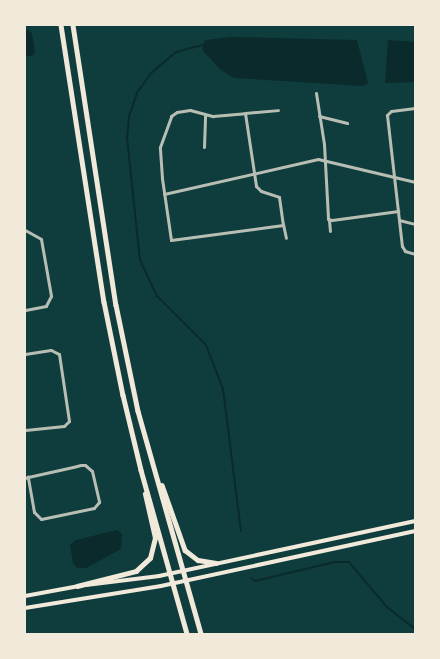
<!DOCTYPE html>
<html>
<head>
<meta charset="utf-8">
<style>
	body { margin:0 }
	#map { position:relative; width:440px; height:659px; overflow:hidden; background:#0f3d3e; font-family:Mulish,sans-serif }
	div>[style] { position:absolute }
	.water>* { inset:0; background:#0a2a2b }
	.stream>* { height:2px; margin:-1px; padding:0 1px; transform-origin:1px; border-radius:1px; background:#0a2a2b }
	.minor>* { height:3px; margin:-1.5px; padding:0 1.5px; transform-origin:1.5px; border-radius:1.5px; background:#b8beb3 }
	.secondary>* { height:4px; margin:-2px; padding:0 2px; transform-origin:2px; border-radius:2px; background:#f1e9da }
	.primary>* { height:4.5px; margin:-2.25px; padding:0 2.25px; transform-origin:2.25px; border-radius:2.25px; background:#f1e9da }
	span { translate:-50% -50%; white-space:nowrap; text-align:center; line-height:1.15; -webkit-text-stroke:3.5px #f1e9da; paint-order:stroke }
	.frame { position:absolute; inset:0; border:26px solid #f1e9da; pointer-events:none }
</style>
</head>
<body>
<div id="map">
	<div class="water">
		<div style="clip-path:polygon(25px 29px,31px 32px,33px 39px,35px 52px,32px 56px,25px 56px)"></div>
		<div style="clip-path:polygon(231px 37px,357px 40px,368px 83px,363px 86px,234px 78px,221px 70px,202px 50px,205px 40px)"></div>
		<div style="clip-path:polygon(388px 40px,415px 42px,415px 82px,385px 83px)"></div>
		<div style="clip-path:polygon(117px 530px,122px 534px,121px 549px,86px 568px,77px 568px,73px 563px,70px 545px,76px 540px)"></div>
	</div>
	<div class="stream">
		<div style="left:206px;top:44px;width:31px;rotate:165deg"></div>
		<div style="left:176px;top:52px;width:31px;rotate:140deg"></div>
		<div style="left:152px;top:72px;width:26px;rotate:126deg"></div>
		<div style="left:137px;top:93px;width:24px;rotate:109deg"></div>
		<div style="left:129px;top:116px;width:21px;rotate:95deg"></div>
		<div style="left:127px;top:137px;width:124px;rotate:84deg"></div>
		<div style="left:140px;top:260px;width:40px;rotate:65deg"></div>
		<div style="left:157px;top:296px;width:69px;rotate:45deg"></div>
		<div style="left:206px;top:345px;width:47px;rotate:68.9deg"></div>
		<div style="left:223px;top:389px;width:143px;rotate:82.8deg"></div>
		<div style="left:251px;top:578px;width:5px;rotate:37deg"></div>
		<div style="left:255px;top:581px;width:82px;rotate:-13.4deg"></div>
		<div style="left:335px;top:562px;width:14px"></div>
		<div style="left:349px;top:562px;width:59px;rotate:49.8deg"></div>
		<div style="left:387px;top:607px;width:36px;rotate:38deg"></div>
	</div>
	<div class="minor">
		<div style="left:316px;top:93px;width:52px;rotate:81.1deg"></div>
		<div style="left:324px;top:144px;width:75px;rotate:86.9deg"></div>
		<div style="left:328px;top:219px;width:4px;rotate:14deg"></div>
		<div style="left:332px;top:220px;width:67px;rotate:-7.8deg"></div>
		<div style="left:415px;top:108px;width:24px;rotate:173deg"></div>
		<div style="left:391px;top:111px;width:6px;rotate:135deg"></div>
		<div style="left:387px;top:115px;width:132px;rotate:83.5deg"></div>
		<div style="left:402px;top:246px;width:6px;rotate:59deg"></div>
		<div style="left:405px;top:251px;width:10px;rotate:17deg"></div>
		<div style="left:245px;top:113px;width:74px;rotate:81.4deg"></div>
		<div style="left:256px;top:186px;width:7px;rotate:45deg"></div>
		<div style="left:261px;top:191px;width:19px;rotate:18deg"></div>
		<div style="left:279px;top:197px;width:28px;rotate:82deg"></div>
		<div style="left:283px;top:225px;width:113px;rotate:172.4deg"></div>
		<div style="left:171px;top:240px;width:63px;rotate:-98.3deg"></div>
		<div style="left:162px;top:178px;width:31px;rotate:-94deg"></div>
		<div style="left:160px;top:147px;width:33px;rotate:-70deg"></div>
		<div style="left:171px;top:116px;width:7px;rotate:-34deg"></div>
		<div style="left:177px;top:112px;width:13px;rotate:-9deg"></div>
		<div style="left:190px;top:110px;width:24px;rotate:15deg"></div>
		<div style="left:213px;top:116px;width:32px;rotate:-5deg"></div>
		<div style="left:245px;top:113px;width:33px;rotate:-5deg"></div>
		<div style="left:319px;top:116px;width:29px;rotate:14deg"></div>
		<div style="left:204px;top:147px;width:32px;rotate:-88deg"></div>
		<div style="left:164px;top:194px;width:158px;rotate:-12.8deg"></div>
		<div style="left:318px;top:159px;width:100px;rotate:13.3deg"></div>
		<div style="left:329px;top:220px;width:11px;rotate:85deg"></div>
		<div style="left:399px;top:220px;width:16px;rotate:14deg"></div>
		<div style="left:283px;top:224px;width:14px;rotate:78deg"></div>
		<div style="left:25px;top:230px;width:18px;rotate:29deg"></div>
		<div style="left:41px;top:239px;width:58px;rotate:80deg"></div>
		<div style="left:51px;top:296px;width:11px;rotate:117deg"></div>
		<div style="left:46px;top:306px;width:21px;rotate:169deg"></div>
		<div style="left:25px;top:354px;width:26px;rotate:-9deg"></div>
		<div style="left:51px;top:350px;width:9px;rotate:27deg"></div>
		<div style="left:59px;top:354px;width:68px;rotate:81.5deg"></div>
		<div style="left:69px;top:421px;width:7px;rotate:135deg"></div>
		<div style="left:64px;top:426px;width:39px;rotate:174deg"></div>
		<div style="left:415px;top:412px;width:4px;rotate:90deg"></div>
		<div style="left:25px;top:478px;width:3px;rotate:-18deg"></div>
		<div style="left:28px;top:477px;width:46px;rotate:-12.5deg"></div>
		<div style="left:73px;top:467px;width:8px;rotate:-14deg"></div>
		<div style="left:81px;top:465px;width:4px"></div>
		<div style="left:85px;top:465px;width:9px;rotate:41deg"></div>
		<div style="left:92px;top:471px;width:32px;rotate:77deg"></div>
		<div style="left:99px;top:502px;width:8px;rotate:130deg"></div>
		<div style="left:94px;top:508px;width:54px;rotate:168.3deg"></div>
		<div style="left:41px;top:519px;width:10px;rotate:-135deg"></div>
		<div style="left:34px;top:512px;width:36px;rotate:-100deg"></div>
	</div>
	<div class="secondary">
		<div style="left:86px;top:585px;width:74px;rotate:-7deg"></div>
		<div style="left:159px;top:576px;width:262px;rotate:-12.1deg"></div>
		<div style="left:25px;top:596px;width:55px;rotate:-10.5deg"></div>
		<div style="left:25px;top:608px;width:138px;rotate:-9.2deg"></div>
		<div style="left:161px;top:586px;width:260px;rotate:-12.2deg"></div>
	</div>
	<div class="primary">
		<div style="left:61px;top:25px;width:280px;rotate:81.2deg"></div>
		<div style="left:104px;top:302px;width:95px;rotate:78.5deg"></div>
		<div style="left:123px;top:395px;width:77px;rotate:76.5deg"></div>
		<div style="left:141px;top:470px;width:170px;rotate:74.3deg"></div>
		<div style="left:73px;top:25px;width:283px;rotate:81.3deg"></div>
		<div style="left:116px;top:305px;width:108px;rotate:78.3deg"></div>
		<div style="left:138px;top:411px;width:232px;rotate:74.2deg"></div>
		<div style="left:162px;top:485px;width:69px;rotate:70.5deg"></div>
		<div style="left:185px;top:550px;width:16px;rotate:38deg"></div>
		<div style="left:198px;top:560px;width:18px;rotate:9deg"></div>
		<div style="left:77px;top:586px;width:61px;rotate:-14.3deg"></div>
		<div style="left:136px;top:571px;width:19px;rotate:-43deg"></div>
		<div style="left:150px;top:558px;width:21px;rotate:-76deg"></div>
		<div style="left:155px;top:538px;width:45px;rotate:-102.8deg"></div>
	</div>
	<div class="frame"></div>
</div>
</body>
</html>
